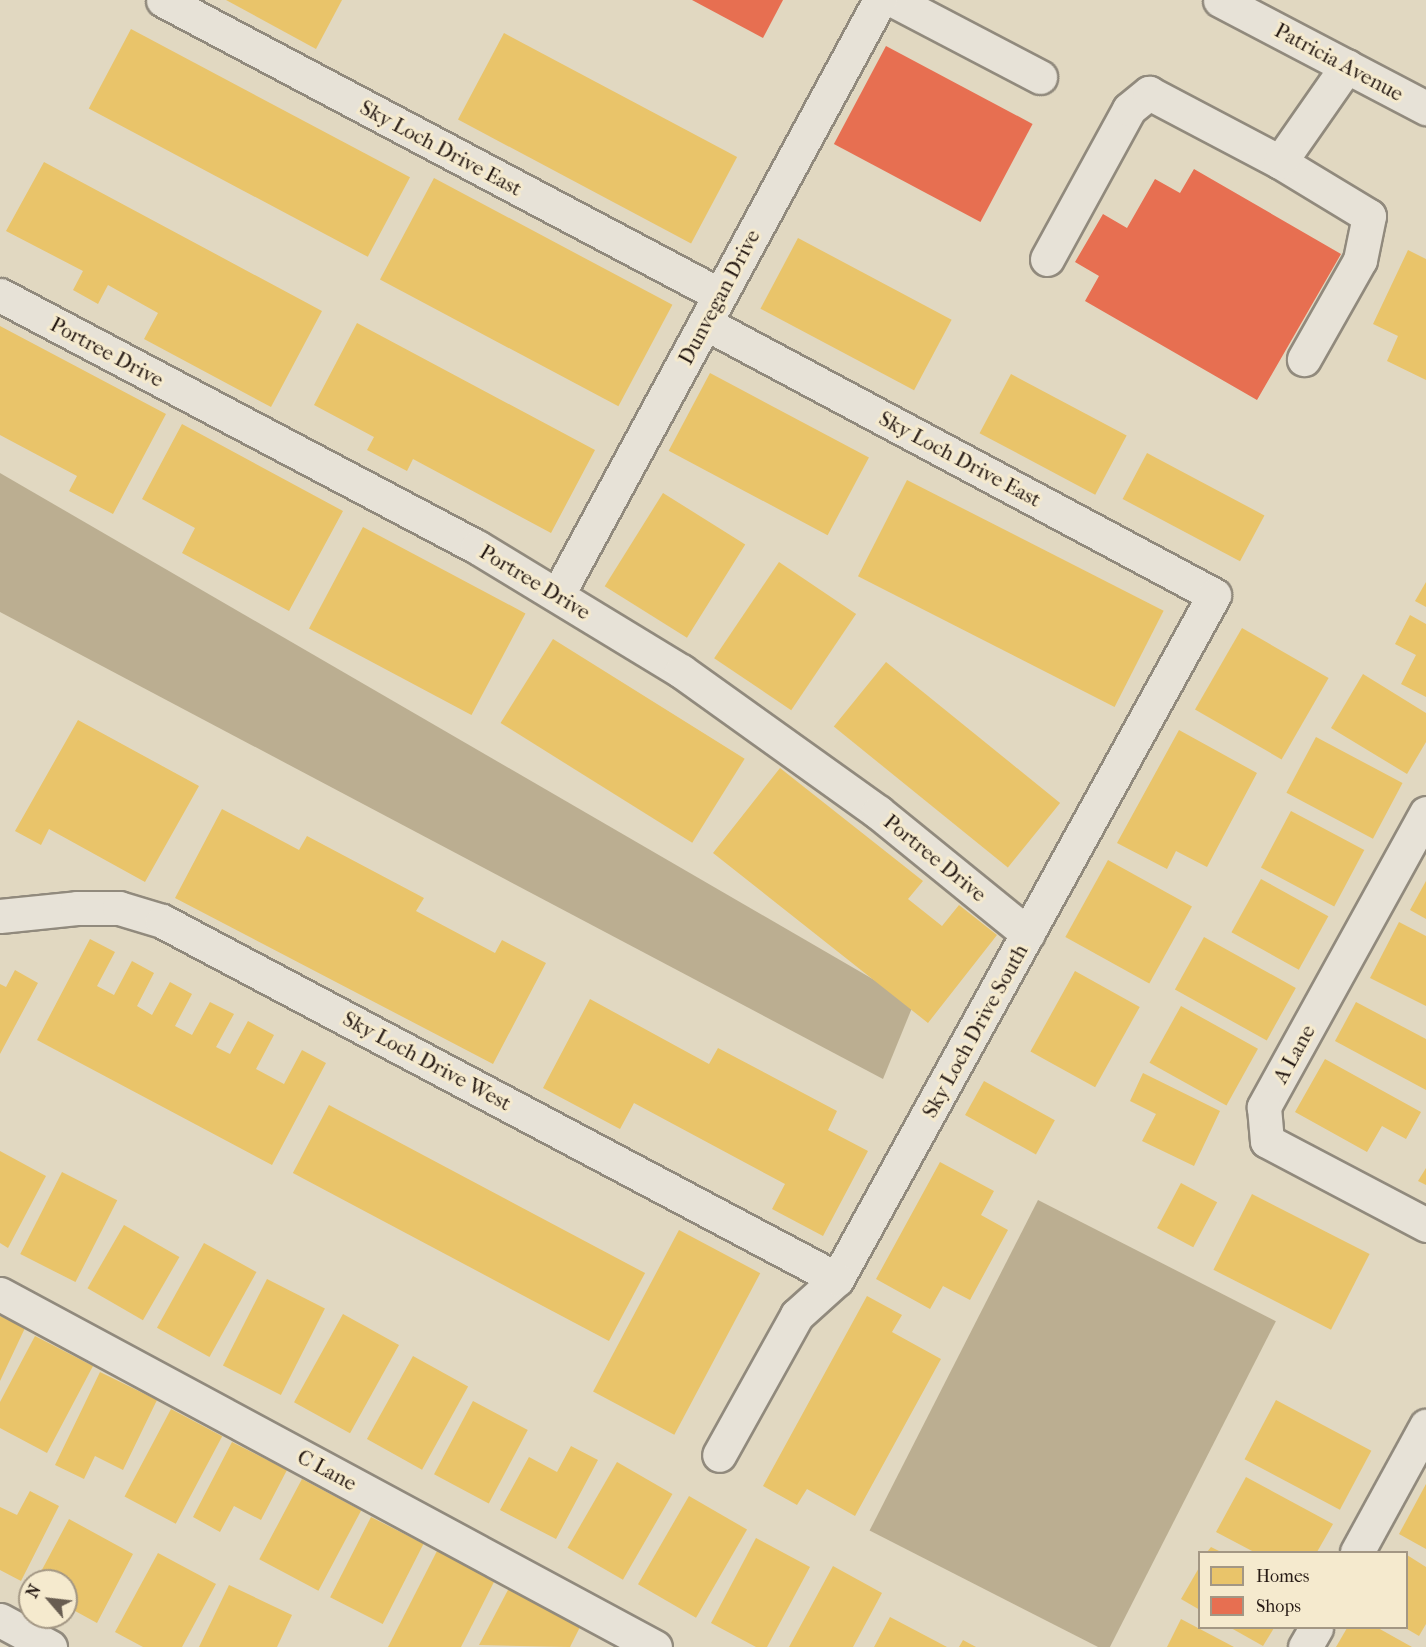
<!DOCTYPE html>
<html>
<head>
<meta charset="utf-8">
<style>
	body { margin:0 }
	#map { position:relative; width:1426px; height:1647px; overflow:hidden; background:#e1d8c1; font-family:"IM FELL French Canon",serif }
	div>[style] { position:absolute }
	.water>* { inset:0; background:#bbae91; transform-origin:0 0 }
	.homes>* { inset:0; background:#e9c46a; transform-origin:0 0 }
	.shops>* { inset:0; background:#e76f51; transform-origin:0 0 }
	.roads { filter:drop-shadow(2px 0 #918a7d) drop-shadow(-2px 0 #918a7d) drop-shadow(0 2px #918a7d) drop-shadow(0 -2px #918a7d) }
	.minor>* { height:33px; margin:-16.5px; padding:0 16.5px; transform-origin:16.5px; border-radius:16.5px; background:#e7e2d7 }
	span { translate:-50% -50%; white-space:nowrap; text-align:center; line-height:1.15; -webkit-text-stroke:6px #f5eace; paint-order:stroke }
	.street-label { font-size:21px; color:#271b15 }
	.legend { position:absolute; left:1198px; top:1551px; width:210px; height:78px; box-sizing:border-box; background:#f5eace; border:2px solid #a39784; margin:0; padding:8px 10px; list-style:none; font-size:18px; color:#271b15 }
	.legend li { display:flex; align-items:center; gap:12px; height:30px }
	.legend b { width:30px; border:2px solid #a39784 }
	.north { position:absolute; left:18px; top:1569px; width:60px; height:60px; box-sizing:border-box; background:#f5eace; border:2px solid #a39784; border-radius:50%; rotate:298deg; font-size:16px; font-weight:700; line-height:24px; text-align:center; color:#271b15 }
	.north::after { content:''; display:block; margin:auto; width:21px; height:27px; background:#685d51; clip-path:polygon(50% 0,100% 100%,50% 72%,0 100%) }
</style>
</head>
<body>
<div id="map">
	<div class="water">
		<div style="clip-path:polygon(0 473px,914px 1003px,883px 1079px,0 612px)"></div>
		<div style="left:1038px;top:1200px;width:267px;height:371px;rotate:27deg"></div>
	</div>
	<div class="homes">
		<div style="clip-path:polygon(226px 0,342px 0,316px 49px)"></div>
		<div style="left:131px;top:29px;width:316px;height:90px;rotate:28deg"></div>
		<div style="left:504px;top:33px;width:264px;height:98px;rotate:28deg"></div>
		<div style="clip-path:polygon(44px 162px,322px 311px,271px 407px,144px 339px,158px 313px,108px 285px,98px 304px,73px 290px,83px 271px,6px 231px)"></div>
		<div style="left:434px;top:178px;width:270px;height:115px;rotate:28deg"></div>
		<div style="left:798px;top:238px;width:174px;height:80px;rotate:28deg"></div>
		<div style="clip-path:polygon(1408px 250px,1426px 259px,1426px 380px,1387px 361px,1398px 336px,1373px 324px)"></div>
		<div style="clip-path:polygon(357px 323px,595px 450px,551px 533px,413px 459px,407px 471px,367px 450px,374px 437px,314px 405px)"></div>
		<div style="clip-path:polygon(0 326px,166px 414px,113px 514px,69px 491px,77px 476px,0 435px)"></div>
		<div style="left:710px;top:373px;width:180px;height:88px;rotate:28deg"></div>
		<div style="left:1011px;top:374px;width:131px;height:67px;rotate:28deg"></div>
		<div style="clip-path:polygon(182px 424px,343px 511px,289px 611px,182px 553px,195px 528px,142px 499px)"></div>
		<div style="left:1147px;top:453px;width:133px;height:52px;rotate:28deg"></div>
		<div style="left:907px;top:480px;width:288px;height:108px;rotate:27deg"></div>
		<div style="left:663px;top:493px;width:97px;height:110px;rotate:32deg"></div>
		<div style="left:363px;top:527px;width:184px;height:115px;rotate:28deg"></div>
		<div style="left:779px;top:562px;width:93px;height:116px;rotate:34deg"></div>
		<div style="clip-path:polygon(1426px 582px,1426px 607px,1415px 601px)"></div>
		<div style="clip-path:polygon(1410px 615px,1426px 624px,1426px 697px,1401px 684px,1416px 655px,1395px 644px)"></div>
		<div style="left:1242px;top:628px;width:100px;height:94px;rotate:30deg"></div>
		<div style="left:553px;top:639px;width:226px;height:99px;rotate:32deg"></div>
		<div style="left:886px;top:662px;width:224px;height:83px;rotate:39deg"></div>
		<div style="clip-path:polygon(1363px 674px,1426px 713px,1426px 742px,1407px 774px,1331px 728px)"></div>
		<div style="clip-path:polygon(78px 720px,199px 786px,145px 882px,49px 829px,41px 845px,15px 831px)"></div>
		<div style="clip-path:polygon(1179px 730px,1257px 773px,1207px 867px,1176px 851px,1167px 869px,1117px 843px)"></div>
		<div style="left:1316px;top:737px;width:98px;height:63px;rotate:28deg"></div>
		<div style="clip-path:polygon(780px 768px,923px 881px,908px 899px,942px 926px,959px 905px,997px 935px,928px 1023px,713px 853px)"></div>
		<div style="clip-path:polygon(222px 809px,299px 850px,307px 836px,424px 898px,416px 911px,495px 953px,502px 940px,546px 963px,493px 1064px,175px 898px)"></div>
		<div style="left:1291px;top:811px;width:83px;height:64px;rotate:28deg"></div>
		<div style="left:1108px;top:860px;width:96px;height:88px;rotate:29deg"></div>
		<div style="left:1261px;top:879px;width:77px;height:61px;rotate:29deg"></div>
		<div style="clip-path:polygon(1426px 881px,1426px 919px,1410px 910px)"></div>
		<div style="clip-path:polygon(1399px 922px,1426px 936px,1426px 1006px,1370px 978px)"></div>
		<div style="left:1204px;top:937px;width:105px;height:60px;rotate:29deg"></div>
		<div style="clip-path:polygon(90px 939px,115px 952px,97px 986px,114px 995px,132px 961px,154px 973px,137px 1006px,152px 1015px,170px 982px,192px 994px,175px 1026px,192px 1035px,210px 1002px,234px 1014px,216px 1047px,230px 1054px,248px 1021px,274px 1035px,256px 1069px,284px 1084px,302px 1050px,326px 1063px,272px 1165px,37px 1040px)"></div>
		<div style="clip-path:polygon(15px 970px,38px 983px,0 1054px,0 984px,6px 987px)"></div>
		<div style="left:1075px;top:971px;width:74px;height:92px;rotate:29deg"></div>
		<div style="clip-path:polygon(590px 999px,709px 1064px,718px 1048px,837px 1111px,828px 1130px,868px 1151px,823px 1236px,772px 1209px,785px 1184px,634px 1103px,620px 1129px,543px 1088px)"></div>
		<div style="clip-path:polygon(1356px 1002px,1426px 1039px,1426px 1090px,1335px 1041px)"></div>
		<div style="left:1181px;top:1006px;width:88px;height:65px;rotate:29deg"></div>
		<div style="clip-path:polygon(1325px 1059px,1421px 1112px,1406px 1139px,1382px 1126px,1367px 1152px,1295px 1112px)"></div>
		<div style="clip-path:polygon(1143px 1073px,1220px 1111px,1194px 1166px,1142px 1141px,1156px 1114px,1130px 1101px)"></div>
		<div style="left:984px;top:1081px;width:81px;height:39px;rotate:29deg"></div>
		<div style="left:329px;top:1105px;width:358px;height:77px;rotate:28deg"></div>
		<div style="clip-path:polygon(0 1151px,46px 1176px,8px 1248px,0 1243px)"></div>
		<div style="clip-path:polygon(940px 1162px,994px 1191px,981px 1215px,1008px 1230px,970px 1300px,943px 1286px,930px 1309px,876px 1279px)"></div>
		<div style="clip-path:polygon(1426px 1168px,1426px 1185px,1418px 1181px)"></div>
		<div style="left:62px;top:1172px;width:62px;height:92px;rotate:27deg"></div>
		<div style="left:1181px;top:1183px;width:41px;height:51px;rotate:28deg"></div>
		<div style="left:1252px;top:1194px;width:132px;height:85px;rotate:27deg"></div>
		<div style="left:124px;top:1225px;width:64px;height:73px;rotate:30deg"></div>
		<div style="left:679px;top:1230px;width:92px;height:183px;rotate:28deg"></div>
		<div style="left:204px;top:1243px;width:60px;height:97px;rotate:29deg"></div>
		<div style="left:267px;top:1279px;width:65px;height:97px;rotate:27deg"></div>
		<div style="clip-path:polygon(867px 1296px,902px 1315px,892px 1332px,941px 1359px,855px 1516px,807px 1489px,797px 1505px,763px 1486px)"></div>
		<div style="left:343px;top:1314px;width:64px;height:101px;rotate:29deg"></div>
		<div style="clip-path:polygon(0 1316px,25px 1328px,0 1381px)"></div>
		<div style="clip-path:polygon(35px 1336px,93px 1366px,47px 1453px,0 1428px,0 1402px)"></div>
		<div style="left:413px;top:1356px;width:63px;height:95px;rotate:29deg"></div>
		<div style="clip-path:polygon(100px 1372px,157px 1400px,123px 1470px,95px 1456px,84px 1479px,55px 1465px)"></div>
		<div style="left:1276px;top:1400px;width:108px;height:67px;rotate:28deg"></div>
		<div style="left:473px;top:1401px;width:62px;height:83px;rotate:28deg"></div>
		<div style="left:171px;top:1409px;width:58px;height:99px;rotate:28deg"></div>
		<div style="clip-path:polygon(232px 1442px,287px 1470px,261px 1520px,234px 1506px,220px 1532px,193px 1517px)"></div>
		<div style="clip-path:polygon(571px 1446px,598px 1460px,556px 1539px,500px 1510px,529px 1457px,557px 1472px)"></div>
		<div style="left:617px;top:1462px;width:64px;height:99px;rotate:30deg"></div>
		<div style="clip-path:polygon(1246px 1477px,1333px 1524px,1317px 1552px,1254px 1552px,1216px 1532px)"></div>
		<div style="left:302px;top:1479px;width:67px;height:91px;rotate:28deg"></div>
		<div style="clip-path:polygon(1426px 1484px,1426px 1549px,1399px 1534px)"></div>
		<div style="clip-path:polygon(30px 1491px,59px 1506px,21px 1581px,0 1570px,0 1507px,17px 1515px)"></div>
		<div style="left:689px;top:1496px;width:67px;height:102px;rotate:30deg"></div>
		<div style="left:371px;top:1517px;width:59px;height:90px;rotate:27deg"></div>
		<div style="clip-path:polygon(69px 1519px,133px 1554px,97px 1623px,66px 1606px,66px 1581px,36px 1581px)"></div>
		<div style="clip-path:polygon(756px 1538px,810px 1567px,767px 1647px,756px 1647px,711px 1623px)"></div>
		<div style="clip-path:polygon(1211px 1547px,1221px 1552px,1207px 1552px)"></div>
		<div style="clip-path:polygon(438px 1549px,496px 1578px,461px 1647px,388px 1647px)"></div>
		<div style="clip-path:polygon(158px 1553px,216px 1584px,182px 1647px,143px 1647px,115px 1632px)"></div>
		<div style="clip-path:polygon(1407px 1555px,1426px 1567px,1426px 1624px,1419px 1636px,1407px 1629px)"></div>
		<div style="clip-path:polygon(833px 1566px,882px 1593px,853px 1647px,789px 1647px)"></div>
		<div style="clip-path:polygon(1200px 1566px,1200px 1610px,1181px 1599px)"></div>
		<div style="clip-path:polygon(229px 1585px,292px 1615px,277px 1647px,199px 1647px)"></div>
		<div style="clip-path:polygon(509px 1588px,581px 1625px,570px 1647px,479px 1645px)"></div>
		<div style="clip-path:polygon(890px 1617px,947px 1647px,874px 1647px)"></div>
		<div style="clip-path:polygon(1181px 1619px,1234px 1647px,1167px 1647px)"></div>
		<div style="clip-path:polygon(1231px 1628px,1274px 1628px,1263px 1646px)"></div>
		<div style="clip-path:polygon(1347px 1628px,1378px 1628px,1412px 1647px,1336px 1647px)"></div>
		<div style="clip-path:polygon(963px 1640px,976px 1647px,959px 1647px)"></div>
	</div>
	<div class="shops">
		<div style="clip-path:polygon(692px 0,783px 0,763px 38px)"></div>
		<div style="left:886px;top:46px;width:166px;height:111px;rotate:28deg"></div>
		<div style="clip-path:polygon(1194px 169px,1341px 254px,1257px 400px,1085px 301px,1099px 276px,1075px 262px,1103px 214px,1127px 228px,1155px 179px,1180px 193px)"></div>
	</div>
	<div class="roads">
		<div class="minor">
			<div style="left:163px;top:0;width:630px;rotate:27.91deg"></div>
			<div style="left:893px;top:0;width:166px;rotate:27.6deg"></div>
			<div style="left:1220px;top:0;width:233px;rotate:27.7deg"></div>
			<div style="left:1280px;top:162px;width:104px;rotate:31.2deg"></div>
			<div style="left:1369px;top:216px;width:45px;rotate:101.6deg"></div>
			<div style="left:1360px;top:260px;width:114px;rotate:119.5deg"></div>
			<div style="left:1047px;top:259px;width:171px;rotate:-61.3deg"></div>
			<div style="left:1129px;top:109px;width:26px;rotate:-39deg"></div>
			<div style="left:1149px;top:93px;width:148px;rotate:27.8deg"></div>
			<div style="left:1280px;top:162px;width:117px;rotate:-55.1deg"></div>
			<div style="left:0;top:295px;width:539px;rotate:27.85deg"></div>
			<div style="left:477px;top:547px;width:239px;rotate:31.3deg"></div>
			<div style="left:681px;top:671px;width:242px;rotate:35.6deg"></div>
			<div style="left:878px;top:812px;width:193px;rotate:39.1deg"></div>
			<div style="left:705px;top:323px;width:577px;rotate:28.12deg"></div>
			<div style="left:1214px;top:595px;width:781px;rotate:118.86deg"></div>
			<div style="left:837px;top:1279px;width:54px;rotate:138deg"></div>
			<div style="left:797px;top:1315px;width:160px;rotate:119.1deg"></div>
			<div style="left:558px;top:594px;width:676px;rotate:-61.54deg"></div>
			<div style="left:1426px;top:813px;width:336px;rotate:118.9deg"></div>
			<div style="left:1264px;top:1107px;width:34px;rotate:85deg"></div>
			<div style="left:1267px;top:1141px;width:180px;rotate:27.8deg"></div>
			<div style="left:0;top:916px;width:77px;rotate:-5.9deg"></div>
			<div style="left:77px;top:908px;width:42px"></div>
			<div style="left:119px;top:908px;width:45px;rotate:16.8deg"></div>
			<div style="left:162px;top:921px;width:764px;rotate:27.94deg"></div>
			<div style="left:0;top:1294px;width:744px;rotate:28.32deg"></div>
			<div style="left:1357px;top:1552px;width:144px;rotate:-61.3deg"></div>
			<div style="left:0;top:1620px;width:57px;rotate:28.4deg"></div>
			<div style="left:1305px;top:1647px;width:22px;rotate:-60deg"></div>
		</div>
	</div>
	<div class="street-label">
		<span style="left:1339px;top:62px;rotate:28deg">Patricia Avenue</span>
		<span style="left:441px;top:148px;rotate:28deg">Sky Loch Drive East</span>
		<span style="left:719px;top:297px;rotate:-62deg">Dunvegan Drive</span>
		<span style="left:107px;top:352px;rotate:28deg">Portree Drive</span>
		<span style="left:960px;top:459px;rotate:28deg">Sky Loch Drive East</span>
		<span style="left:535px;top:582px;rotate:31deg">Portree Drive</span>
		<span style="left:935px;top:858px;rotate:39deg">Portree Drive</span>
		<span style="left:975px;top:1031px;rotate:-61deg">Sky Loch Drive South</span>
		<span style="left:1294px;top:1054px;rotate:-61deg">A Lane</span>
		<span style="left:427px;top:1061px;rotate:28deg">Sky Loch Drive West</span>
		<span style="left:327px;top:1470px;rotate:28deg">C Lane</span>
	</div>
	<ul class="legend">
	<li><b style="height:16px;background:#e9c46a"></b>Homes</li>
	<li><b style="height:16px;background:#e76f51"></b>Shops</li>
	</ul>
	<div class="north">N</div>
</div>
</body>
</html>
